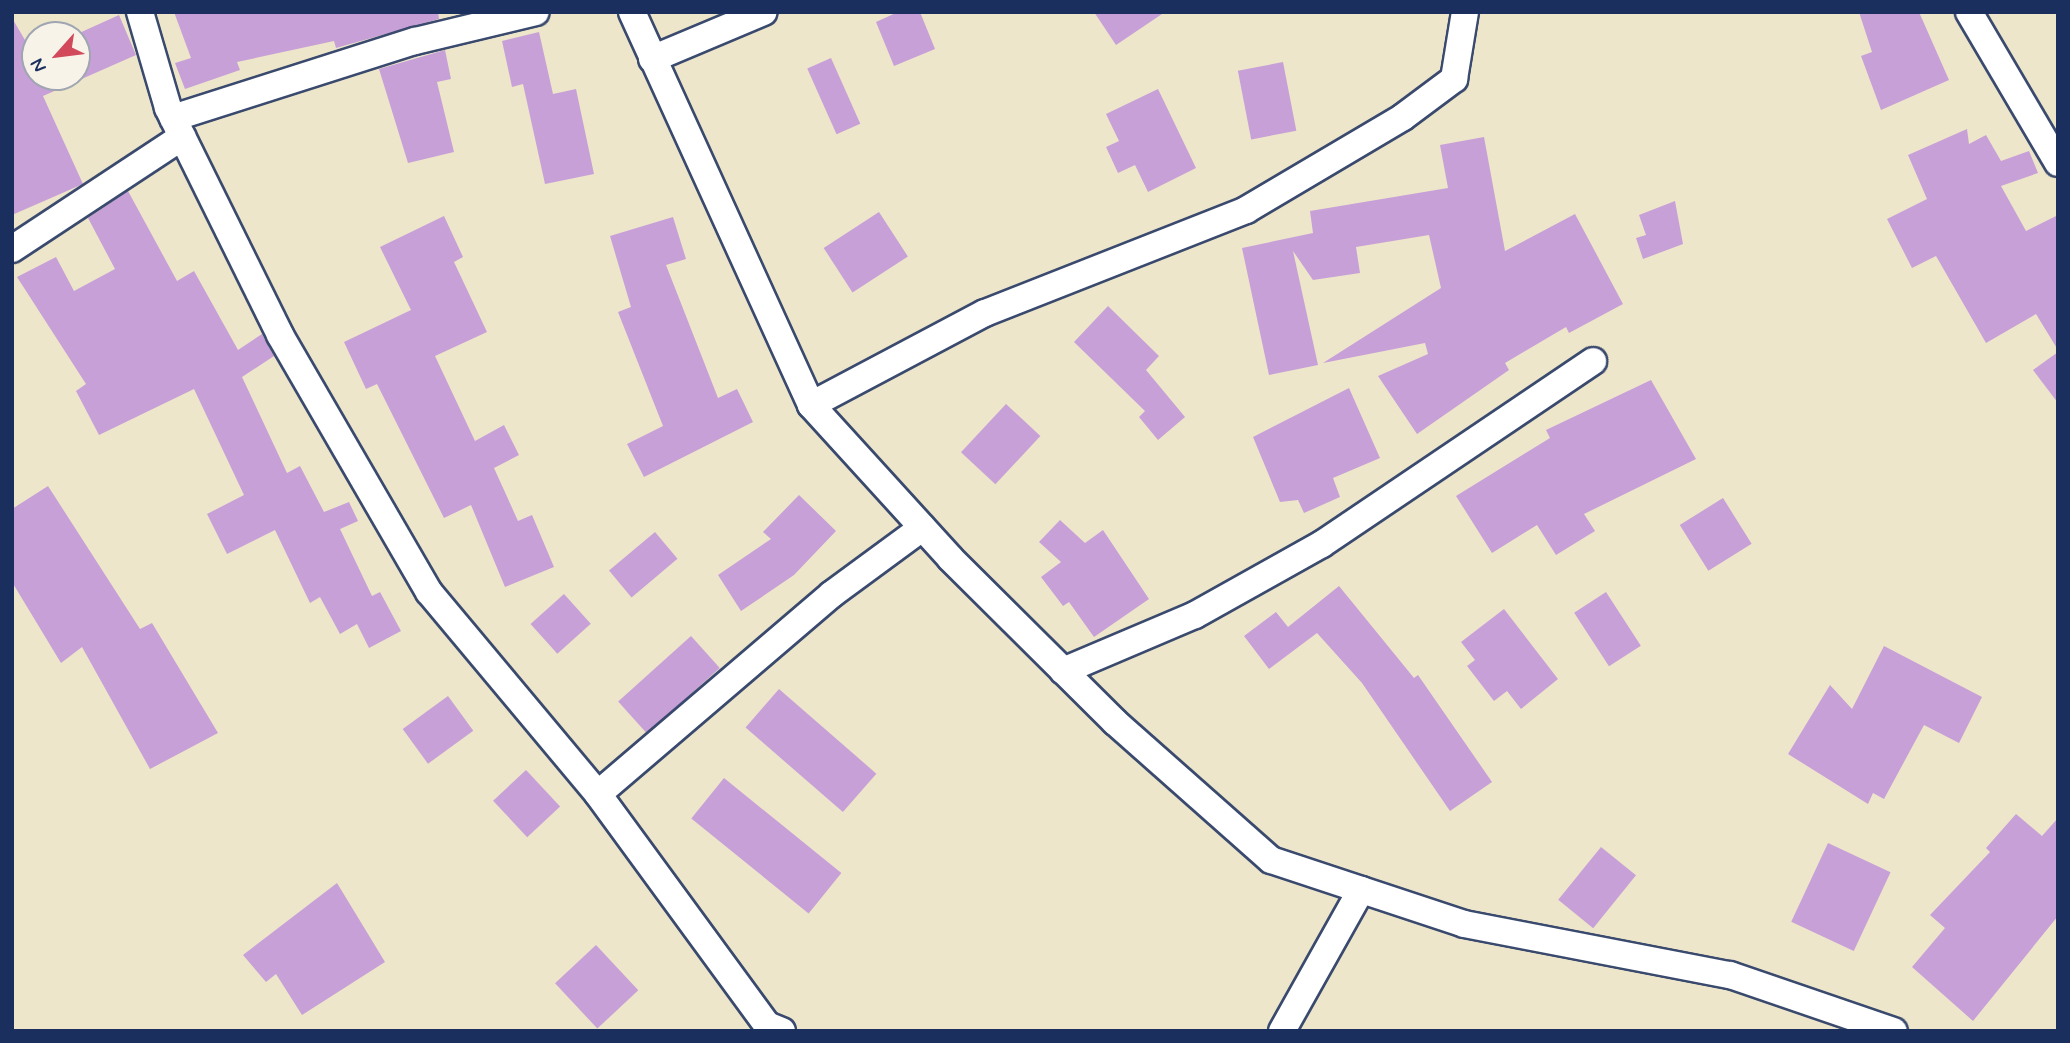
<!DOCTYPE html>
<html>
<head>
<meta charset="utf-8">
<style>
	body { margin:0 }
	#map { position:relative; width:2070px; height:1043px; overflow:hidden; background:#ede6ca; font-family:Mynerve,sans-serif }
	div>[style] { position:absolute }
	.building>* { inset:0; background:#c7a0d8; transform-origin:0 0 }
	.roads { filter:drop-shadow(2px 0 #3a4a6e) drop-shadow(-2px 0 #3a4a6e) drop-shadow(0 2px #3a4a6e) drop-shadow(0 -2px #3a4a6e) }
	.street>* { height:26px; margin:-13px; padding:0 13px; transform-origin:13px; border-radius:13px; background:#fff }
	span { translate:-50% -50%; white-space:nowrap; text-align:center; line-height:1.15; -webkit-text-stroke:7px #f7f3e8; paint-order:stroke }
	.frame { position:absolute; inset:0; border:14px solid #1b2f5e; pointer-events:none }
	.north { position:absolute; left:21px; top:21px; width:70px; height:70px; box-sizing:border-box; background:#f7f3e8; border:2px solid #9fa5b1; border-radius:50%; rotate:242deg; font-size:19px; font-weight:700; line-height:28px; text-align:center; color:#1b2f5e }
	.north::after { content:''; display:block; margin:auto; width:24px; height:32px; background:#d1495b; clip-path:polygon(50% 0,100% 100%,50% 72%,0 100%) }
</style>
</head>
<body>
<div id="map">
	<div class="building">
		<div style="clip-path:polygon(174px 12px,438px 12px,439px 19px,336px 48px,334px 41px,237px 62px,240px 70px,185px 89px,175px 63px,191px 58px)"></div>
		<div style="clip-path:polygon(898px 12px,920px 12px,935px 49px,894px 66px,876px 22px)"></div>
		<div style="clip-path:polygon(1094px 12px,1165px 12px,1116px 45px)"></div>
		<div style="clip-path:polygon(1859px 12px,1919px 12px,1949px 80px,1881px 110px,1861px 56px,1872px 52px)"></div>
		<div style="clip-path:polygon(119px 15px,136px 55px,43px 96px,83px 184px,12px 215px,12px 18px,35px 57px,35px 77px,77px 77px,77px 34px)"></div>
		<div style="clip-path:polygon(539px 32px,553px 94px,576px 89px,594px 174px,545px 184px,523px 84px,512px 87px,502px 41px)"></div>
		<div style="clip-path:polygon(445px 50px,451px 79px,437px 82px,454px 152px,408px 163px,379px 69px)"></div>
		<div style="left:831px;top:58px;width:72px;height:26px;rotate:66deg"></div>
		<div style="left:1283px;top:62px;width:70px;height:46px;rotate:79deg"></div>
		<div style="clip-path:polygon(1158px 89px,1196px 168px,1148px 192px,1135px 165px,1118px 173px,1106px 147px,1119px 141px,1106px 114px)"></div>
		<div style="clip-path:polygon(1967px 129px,1969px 144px,1986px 135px,2001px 161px,2029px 151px,2038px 173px,2001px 186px,2026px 231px,2058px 215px,2058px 350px,2036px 314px,1986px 343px,1936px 256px,1912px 268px,1887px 219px,1927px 199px,1908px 155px)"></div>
		<div style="clip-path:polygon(1484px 137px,1505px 251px,1575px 214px,1623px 304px,1569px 333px,1566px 327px,1505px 363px,1509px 370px,1417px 434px,1378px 376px,1428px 354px,1425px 343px,1323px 363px,1441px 288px,1429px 235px,1356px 247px,1360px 273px,1313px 280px,1293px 251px,1318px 365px,1269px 375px,1242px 248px,1313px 233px,1310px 211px,1448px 188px,1440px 145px)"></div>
		<div style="clip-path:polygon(128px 191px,177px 281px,194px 271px,238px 350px,262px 334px,274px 356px,242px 377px,287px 473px,300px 466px,324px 512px,349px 502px,358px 521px,340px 529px,372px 596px,380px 592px,401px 631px,369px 648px,357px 624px,340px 634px,320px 597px,310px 603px,275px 530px,227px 554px,207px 514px,244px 495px,194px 389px,99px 435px,76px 391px,86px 384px,17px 277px,56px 257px,74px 291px,115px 269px,88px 218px)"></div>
		<div style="clip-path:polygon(1675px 201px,1683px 244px,1643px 259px,1636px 238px,1646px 235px,1639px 215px)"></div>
		<div style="left:879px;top:212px;width:53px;height:66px;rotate:57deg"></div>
		<div style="clip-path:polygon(444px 216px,463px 257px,454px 262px,487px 332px,435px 356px,475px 441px,504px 425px,519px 455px,494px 468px,518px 521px,532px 515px,554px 567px,505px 587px,471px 505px,444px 518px,377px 384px,366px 389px,344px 342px,411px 310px,380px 247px)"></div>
		<div style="clip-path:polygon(673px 217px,686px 259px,666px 265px,718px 398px,737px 389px,753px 422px,644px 477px,627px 444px,663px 426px,618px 312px,631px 307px,610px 236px)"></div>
		<div style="clip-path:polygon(1108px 306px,1159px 356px,1146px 370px,1185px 417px,1158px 440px,1139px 417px,1145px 411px,1074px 342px)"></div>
		<div style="clip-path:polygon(2058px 352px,2058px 403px,2033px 370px)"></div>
		<div style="clip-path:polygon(1651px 380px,1696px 459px,1584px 514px,1595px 531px,1556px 555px,1537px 525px,1492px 553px,1456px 496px,1550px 438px,1546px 430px)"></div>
		<div style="clip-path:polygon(1349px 388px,1380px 458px,1333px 478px,1340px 497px,1304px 513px,1298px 500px,1280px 502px,1253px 437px)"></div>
		<div style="left:1006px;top:404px;width:47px;height:66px;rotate:43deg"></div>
		<div style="clip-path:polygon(48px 486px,140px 629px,152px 623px,218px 733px,150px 769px,82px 647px,61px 663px,12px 582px,12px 509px)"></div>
		<div style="clip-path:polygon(799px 495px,836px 531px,794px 575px,741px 611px,718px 575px,771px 539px,763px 532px)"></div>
		<div style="left:1723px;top:498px;width:54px;height:51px;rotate:58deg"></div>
		<div style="clip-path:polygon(1060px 520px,1085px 543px,1103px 530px,1149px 599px,1094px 637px,1069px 602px,1063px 606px,1041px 577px,1061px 562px,1039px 542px)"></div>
		<div style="left:655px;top:532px;width:35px;height:60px;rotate:50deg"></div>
		<div style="clip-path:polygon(1339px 586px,1414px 678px,1418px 675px,1492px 782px,1450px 811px,1362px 683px,1317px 633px,1269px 669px,1244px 636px,1276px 612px,1288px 627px)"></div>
		<div style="left:1606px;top:592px;width:64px;height:38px;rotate:57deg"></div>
		<div style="left:564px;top:594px;width:40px;height:45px;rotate:48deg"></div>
		<div style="clip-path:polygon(1504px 609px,1558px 679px,1521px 709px,1507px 691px,1494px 701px,1467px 666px,1475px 660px,1461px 642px)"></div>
		<div style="left:691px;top:636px;width:43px;height:98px;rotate:48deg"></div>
		<div style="clip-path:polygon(1884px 646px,1982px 697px,1959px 743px,1924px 725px,1884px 799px,1873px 793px,1868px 804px,1788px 754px,1830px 685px,1852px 709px)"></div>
		<div style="left:779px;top:689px;width:129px;height:51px;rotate:41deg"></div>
		<div style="left:448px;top:696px;width:43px;height:56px;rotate:54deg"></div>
		<div style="left:526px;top:770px;width:50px;height:45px;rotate:47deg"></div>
		<div style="left:724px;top:778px;width:151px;height:52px;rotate:39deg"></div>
		<div style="clip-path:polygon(2016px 814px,2042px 836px,2058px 818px,2058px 916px,1973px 1021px,1912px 967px,1945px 928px,1930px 915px,1990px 852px,1986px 848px)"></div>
		<div style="left:1828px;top:843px;width:69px;height:87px;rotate:25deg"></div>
		<div style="left:1601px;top:847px;width:45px;height:68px;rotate:39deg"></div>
		<div style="clip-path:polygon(337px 883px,385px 962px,302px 1015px,276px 974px,266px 982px,243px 955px)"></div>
		<div style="left:596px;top:945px;width:62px;height:56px;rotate:47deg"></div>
	</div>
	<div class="roads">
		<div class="street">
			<div style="left:140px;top:12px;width:100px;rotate:73.7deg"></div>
			<div style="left:168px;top:108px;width:253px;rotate:63.7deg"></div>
			<div style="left:280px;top:335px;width:297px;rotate:59.9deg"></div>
			<div style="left:429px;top:592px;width:263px;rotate:50.1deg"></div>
			<div style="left:632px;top:12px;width:432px;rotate:65.5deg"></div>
			<div style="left:811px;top:405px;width:207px;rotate:47.7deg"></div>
			<div style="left:950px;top:558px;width:233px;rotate:44.8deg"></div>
			<div style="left:1115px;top:722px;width:208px;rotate:41.5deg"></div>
			<div style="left:1271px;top:860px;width:203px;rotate:18.3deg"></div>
			<div style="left:1464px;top:924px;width:271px;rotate:10.9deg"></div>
			<div style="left:1730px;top:975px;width:173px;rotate:18.9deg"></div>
			<div style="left:1969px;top:12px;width:175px;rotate:59.5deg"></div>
			<div style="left:652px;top:59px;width:121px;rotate:-22.8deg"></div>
			<div style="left:173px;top:118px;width:254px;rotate:-17.7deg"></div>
			<div style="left:415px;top:41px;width:124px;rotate:-13.5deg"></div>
			<div style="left:12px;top:249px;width:204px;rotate:-33.4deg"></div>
			<div style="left:811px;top:405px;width:197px;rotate:-27.9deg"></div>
			<div style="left:985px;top:313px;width:281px;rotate:-21.5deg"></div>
			<div style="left:1246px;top:210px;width:182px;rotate:-30.6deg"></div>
			<div style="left:1403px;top:117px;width:64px;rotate:-36.7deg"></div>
			<div style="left:1454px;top:79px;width:68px;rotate:-80.7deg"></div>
			<div style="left:1063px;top:671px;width:143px;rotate:-23deg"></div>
			<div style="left:1195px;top:615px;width:145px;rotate:-29.2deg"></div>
			<div style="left:1322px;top:544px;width:327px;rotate:-34deg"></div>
			<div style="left:782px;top:1031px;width:16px;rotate:-158deg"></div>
			<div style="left:767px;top:1025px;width:286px;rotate:-126.2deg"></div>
			<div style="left:598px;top:794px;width:308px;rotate:-40.5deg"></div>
			<div style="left:832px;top:594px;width:112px;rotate:-36.3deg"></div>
			<div style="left:1282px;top:1031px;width:162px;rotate:-60.7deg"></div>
		</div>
	</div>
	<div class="frame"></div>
	<div class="north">N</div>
</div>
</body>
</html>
